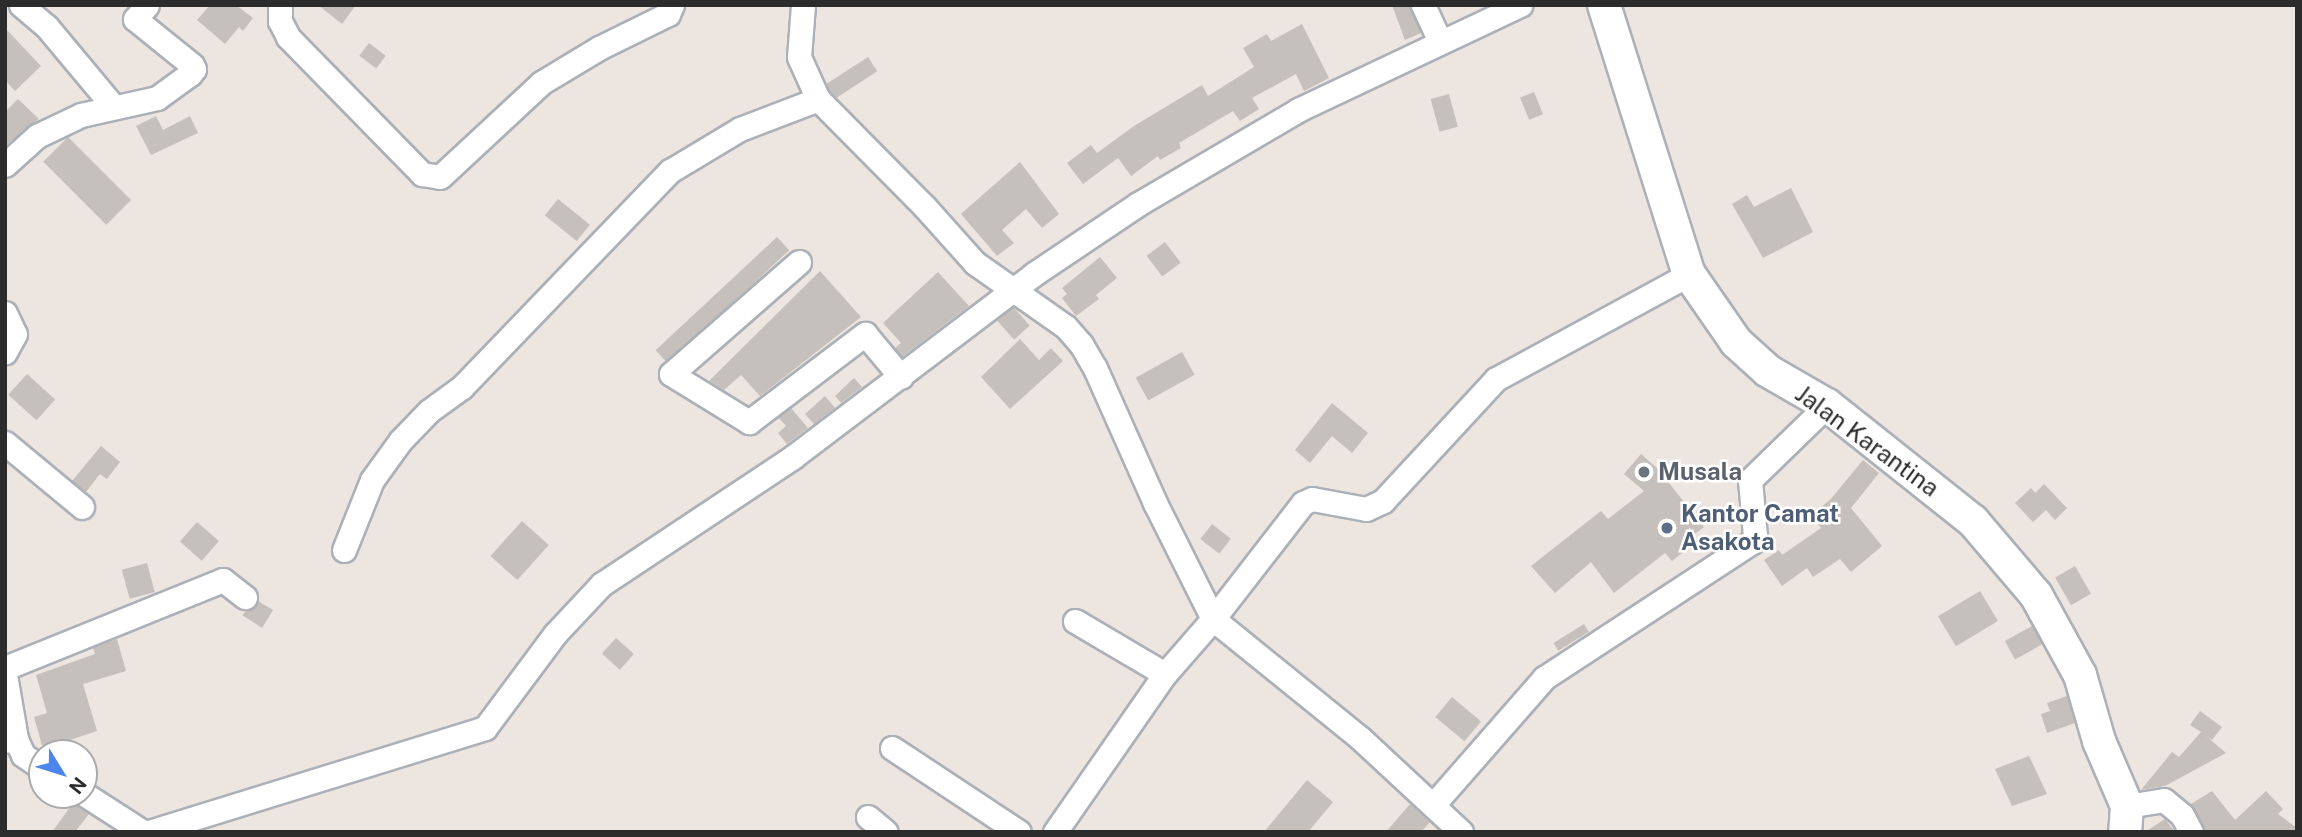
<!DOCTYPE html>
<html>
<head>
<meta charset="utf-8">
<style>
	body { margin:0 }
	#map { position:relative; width:2302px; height:837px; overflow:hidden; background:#ece5e0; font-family:"Public Sans",sans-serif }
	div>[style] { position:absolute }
	.building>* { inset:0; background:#c5c0bb; transform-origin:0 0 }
	.roads { filter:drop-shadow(2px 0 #acb0b7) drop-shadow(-2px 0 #acb0b7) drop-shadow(0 2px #acb0b7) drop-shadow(0 -2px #acb0b7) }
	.street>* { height:23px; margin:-11.5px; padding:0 11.5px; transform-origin:11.5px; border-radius:11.5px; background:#fff }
	.secondary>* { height:32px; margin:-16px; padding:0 16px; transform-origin:16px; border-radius:16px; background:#fff }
	.dots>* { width:19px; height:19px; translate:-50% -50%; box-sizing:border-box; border:4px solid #fff; border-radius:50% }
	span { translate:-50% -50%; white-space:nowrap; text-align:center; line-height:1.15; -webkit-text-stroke:5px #fff; paint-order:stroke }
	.street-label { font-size:24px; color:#2c2c2c }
	.worship-label { font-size:24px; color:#5b616d; font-weight:700 }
	.left { translate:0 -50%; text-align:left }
	.service-label { font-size:24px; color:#4e5e75; font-weight:700 }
	.frame { position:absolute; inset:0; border:7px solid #2c2c2c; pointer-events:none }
	.north { position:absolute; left:28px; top:739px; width:70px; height:70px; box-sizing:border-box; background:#fff; border:2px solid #ababab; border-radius:50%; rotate:128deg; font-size:19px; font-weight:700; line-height:28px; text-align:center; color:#2c2c2c }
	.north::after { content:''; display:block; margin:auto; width:24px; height:32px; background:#4e85eb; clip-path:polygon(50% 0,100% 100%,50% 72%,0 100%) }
</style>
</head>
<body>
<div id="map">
	<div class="building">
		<div style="clip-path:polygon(210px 5px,236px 5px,253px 18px,243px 31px,239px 27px,225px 44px,197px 20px)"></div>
		<div style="clip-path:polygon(318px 5px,356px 5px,342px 24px)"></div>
		<div style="clip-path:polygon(1392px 5px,1409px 5px,1421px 33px,1405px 40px)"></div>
		<div style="clip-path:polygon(1302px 24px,1329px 78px,1304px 91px,1296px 74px,1252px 98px,1259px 109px,1240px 121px,1233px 111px,1179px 143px,1181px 148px,1160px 160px,1158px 156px,1131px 176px,1118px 158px,1083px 184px,1067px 163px,1091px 145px,1097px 153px,1134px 126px,1202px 85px,1208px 96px,1254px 67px,1243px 48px,1267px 34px,1271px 41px)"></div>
		<div style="clip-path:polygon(5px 28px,41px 66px,15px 91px,5px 80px)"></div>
		<div style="left:369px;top:43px;width:21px;height:16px;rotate:37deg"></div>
		<div style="left:868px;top:57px;width:17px;height:50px;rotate:57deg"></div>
		<div style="left:1534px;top:92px;width:24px;height:15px;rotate:68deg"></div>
		<div style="left:1449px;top:94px;width:34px;height:19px;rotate:75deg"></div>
		<div style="clip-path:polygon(18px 99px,39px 119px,5px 146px,5px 112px)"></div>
		<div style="clip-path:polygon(156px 116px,163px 130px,190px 116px,198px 133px,151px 155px,136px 126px)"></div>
		<div style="left:68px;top:137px;width:89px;height:35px;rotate:45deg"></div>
		<div style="clip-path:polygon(1020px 162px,1059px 214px,1042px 228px,1026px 209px,1002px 230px,1014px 243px,997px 256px,961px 214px)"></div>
		<div style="clip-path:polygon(1791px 188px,1813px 232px,1763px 258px,1732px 204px,1747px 195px,1754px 207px)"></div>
		<div style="left:558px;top:199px;width:41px;height:21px;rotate:39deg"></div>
		<div style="left:777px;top:237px;width:18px;height:166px;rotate:47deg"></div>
		<div style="left:1165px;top:242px;width:26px;height:23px;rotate:53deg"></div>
		<div style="clip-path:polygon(1100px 257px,1117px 278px,1096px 295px,1099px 299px,1076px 316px,1062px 298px,1067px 294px,1062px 288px)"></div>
		<div style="clip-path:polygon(820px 271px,861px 317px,760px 396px,741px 375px,724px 390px,709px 381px)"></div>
		<div style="clip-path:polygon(938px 272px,969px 306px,902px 357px,895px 348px,901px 343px,883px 323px)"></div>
		<div style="left:1013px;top:307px;width:25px;height:21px;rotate:48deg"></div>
		<div style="clip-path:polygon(1020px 339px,1039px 360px,1051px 348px,1063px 361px,1010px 409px,981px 377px)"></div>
		<div style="left:1182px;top:352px;width:26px;height:53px;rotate:61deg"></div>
		<div style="left:27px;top:374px;width:38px;height:28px;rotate:42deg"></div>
		<div style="clip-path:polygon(854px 378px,862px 387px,841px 403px,835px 396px)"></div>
		<div style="clip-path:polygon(825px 396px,835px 408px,814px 424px,805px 414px)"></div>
		<div style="clip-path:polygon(1332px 403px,1368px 433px,1352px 453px,1332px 436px,1310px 463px,1295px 450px)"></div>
		<div style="clip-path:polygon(791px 408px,808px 428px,787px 444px,778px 433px,786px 426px,778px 417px)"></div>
		<div style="clip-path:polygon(101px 446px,120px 462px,107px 479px,100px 474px,86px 492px,72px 481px)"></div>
		<div style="clip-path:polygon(1641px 454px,1657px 468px,1704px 527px,1692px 536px,1696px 542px,1672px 561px,1665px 553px,1614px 593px,1591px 562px,1555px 593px,1531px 566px,1601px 511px,1608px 519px,1644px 491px,1624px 474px)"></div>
		<div style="clip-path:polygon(1863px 460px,1879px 473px,1851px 508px,1882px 546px,1851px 572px,1840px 559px,1813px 577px,1807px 568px,1782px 586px,1764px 560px,1779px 550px,1782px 555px,1821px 528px,1811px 515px,1830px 500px)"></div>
		<div style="clip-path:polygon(2044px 484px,2067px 508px,2055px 520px,2046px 510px,2033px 522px,2015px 503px,2031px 488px,2035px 493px)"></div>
		<div style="left:522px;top:521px;width:36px;height:47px;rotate:42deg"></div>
		<div style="left:197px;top:522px;width:29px;height:26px;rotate:41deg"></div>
		<div style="left:1212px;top:524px;width:24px;height:19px;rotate:38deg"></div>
		<div style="left:147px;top:563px;width:30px;height:26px;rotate:75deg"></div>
		<div style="left:2075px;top:566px;width:32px;height:23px;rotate:60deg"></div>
		<div style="left:1980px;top:591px;width:35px;height:49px;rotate:59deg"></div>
		<div style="clip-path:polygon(258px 601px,273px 610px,262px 628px,242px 615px)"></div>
		<div style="left:1584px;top:624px;width:9px;height:36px;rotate:58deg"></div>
		<div style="left:2032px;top:626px;width:21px;height:31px;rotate:61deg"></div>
		<div style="left:616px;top:638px;width:24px;height:21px;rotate:42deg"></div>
		<div style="clip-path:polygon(117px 639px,126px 671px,83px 684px,97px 731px,43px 749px,34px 717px,47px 713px,36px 675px,95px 654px,93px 648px)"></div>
		<div style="clip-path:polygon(2067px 696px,2075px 723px,2047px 733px,2041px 714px,2050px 711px,2047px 703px)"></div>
		<div style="left:1452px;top:697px;width:38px;height:26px;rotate:40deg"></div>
		<div style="clip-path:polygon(2200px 711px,2222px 727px,2212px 740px,2206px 736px,2226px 753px,2165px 786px,2141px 790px,2172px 752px,2179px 757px,2201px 732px,2190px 725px)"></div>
		<div style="clip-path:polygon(2029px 756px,2047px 794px,2012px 806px,1995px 769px)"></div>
		<div style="clip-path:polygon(1307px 780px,1333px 802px,1308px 832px,1264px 832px)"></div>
		<div style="clip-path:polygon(2212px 791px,2235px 820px,2266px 791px,2283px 809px,2278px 814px,2297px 828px,2297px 832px,2205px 832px,2191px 804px)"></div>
		<div style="clip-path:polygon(73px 803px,89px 814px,75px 832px,52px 832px)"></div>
		<div style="clip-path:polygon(1410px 804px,1430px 822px,1421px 832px,1386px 832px)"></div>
		<div style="clip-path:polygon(2165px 819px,2175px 832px,2145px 832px)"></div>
	</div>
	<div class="roads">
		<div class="street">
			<div style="left:21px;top:5px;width:34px;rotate:40deg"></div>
			<div style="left:47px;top:27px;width:104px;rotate:50.1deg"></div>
			<div style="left:280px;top:5px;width:16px;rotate:90deg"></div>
			<div style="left:280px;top:21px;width:18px;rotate:63deg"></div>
			<div style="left:288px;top:37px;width:192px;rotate:45.6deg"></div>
			<div style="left:422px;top:174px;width:18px;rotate:9deg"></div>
			<div style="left:440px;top:177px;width:138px;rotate:-42.9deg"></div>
			<div style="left:541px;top:83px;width:68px;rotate:-31.1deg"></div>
			<div style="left:599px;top:48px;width:77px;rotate:-26.2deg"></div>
			<div style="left:668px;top:14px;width:10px;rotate:-66deg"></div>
			<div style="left:803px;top:5px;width:52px;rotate:94.4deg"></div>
			<div style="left:799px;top:57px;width:46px;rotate:65.7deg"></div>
			<div style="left:818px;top:99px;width:151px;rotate:45.3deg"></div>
			<div style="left:924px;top:206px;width:76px;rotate:48.2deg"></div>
			<div style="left:975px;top:263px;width:111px;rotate:35.1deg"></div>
			<div style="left:1066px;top:327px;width:23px;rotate:49deg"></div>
			<div style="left:1081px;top:344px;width:28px;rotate:60deg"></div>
			<div style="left:1095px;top:368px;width:148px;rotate:66deg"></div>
			<div style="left:1155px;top:503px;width:130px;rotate:63.4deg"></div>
			<div style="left:1213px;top:619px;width:189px;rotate:39deg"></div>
			<div style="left:1360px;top:738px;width:138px;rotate:42.9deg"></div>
			<div style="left:1423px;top:5px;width:40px;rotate:65deg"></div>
			<div style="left:5px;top:165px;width:43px;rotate:-42.2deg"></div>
			<div style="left:37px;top:136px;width:49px;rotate:-25.5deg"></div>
			<div style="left:81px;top:115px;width:78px;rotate:-12.6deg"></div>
			<div style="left:157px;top:98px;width:41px;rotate:-36deg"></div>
			<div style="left:190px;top:74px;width:6px;rotate:-51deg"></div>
			<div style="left:194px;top:69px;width:4px;rotate:-117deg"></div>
			<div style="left:192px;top:65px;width:73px;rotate:-141.1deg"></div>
			<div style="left:135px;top:19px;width:18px;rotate:-49deg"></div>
			<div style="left:799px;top:262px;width:170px;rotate:138.8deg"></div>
			<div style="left:671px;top:374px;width:92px;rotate:31.6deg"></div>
			<div style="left:749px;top:422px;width:146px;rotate:-37.2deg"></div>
			<div style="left:865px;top:334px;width:56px;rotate:50.1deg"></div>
			<div style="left:5px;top:313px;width:23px;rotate:65deg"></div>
			<div style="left:15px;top:334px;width:21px;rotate:119deg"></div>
			<div style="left:5px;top:443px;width:100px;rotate:39.7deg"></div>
			<div style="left:344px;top:550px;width:75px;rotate:-68.2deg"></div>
			<div style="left:372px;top:480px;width:49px;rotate:-54.1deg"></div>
			<div style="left:401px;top:440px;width:40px;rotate:-46deg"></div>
			<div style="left:429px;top:411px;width:41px;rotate:-36deg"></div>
			<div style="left:462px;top:387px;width:300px;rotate:-46.1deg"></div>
			<div style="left:670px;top:171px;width:82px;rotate:-31deg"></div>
			<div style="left:740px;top:129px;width:84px;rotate:-21deg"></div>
			<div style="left:1075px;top:621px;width:104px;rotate:30.5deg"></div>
			<div style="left:5px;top:668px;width:235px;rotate:-22deg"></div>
			<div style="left:223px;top:580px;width:28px;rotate:38deg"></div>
			<div style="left:5px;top:675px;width:65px;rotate:80.2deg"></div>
			<div style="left:5px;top:741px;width:11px;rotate:-10deg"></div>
			<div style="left:16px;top:739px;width:17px;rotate:66deg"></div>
			<div style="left:23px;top:755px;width:23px;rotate:34deg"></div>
			<div style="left:892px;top:748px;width:152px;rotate:33.5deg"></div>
			<div style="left:84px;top:794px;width:70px;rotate:32.8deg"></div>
			<div style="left:1433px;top:805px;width:169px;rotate:-48.8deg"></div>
			<div style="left:1544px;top:678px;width:249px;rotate:-33.2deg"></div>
			<div style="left:1752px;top:542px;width:7px;rotate:-63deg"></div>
			<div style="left:1755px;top:536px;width:56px;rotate:-95.1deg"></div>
			<div style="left:1750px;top:480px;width:107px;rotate:-44.2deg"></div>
			<div style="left:2127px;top:806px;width:37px;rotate:-9deg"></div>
			<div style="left:2164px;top:800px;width:23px;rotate:40deg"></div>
			<div style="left:2182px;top:815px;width:19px;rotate:62deg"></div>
			<div style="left:868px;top:817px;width:23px;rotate:40deg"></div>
			<div style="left:149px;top:832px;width:352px;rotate:-17.2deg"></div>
			<div style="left:485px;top:728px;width:117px;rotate:-53.3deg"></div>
			<div style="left:555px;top:634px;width:69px;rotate:-46.8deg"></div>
			<div style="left:602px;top:584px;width:229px;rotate:-33.6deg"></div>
			<div style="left:793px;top:457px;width:303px;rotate:-37.2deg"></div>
			<div style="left:1034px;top:274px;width:125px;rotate:-33.9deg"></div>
			<div style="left:1138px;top:204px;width:186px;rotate:-30.4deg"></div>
			<div style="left:1298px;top:110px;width:246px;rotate:-25.3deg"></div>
			<div style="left:1055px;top:832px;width:193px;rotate:-55.2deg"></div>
			<div style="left:1165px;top:674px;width:73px;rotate:-48.9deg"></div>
			<div style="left:1213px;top:619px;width:147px;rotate:-52.2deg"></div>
			<div style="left:1303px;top:503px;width:10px;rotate:-24deg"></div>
			<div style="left:1312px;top:499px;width:55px;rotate:10.5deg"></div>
			<div style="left:1366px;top:509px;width:19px;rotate:-25deg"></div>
			<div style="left:1383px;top:501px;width:166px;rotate:-47.2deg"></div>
			<div style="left:1496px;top:379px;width:220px;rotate:-28.5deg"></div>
		</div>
		<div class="secondary">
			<div style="left:1604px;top:5px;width:282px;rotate:72.5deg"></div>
			<div style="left:1689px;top:274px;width:83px;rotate:55.3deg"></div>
			<div style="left:1736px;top:342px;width:43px;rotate:42.2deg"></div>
			<div style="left:1768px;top:371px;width:68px;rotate:30deg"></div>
			<div style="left:1827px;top:405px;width:186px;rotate:38.5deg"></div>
			<div style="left:1973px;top:521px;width:97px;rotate:49.6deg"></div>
			<div style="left:2036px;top:595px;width:91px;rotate:61.2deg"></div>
			<div style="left:2080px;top:675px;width:69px;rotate:73.9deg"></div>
			<div style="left:2099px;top:741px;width:71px;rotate:66.7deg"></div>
			<div style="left:2127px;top:806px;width:26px;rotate:94deg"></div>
		</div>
	</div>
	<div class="dots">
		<div style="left:1644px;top:472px;background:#6b7280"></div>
		<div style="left:1667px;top:528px;background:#5c6f8a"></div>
	</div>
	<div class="street-label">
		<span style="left:1867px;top:441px;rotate:36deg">Jalan Karantina</span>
	</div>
	<div class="worship-label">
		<span class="left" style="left:1658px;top:472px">Musala</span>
	</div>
	<div class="service-label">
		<span class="left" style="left:1681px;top:528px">Kantor Camat<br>Asakota</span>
	</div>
	<div class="frame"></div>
	<div class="north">N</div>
</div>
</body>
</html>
